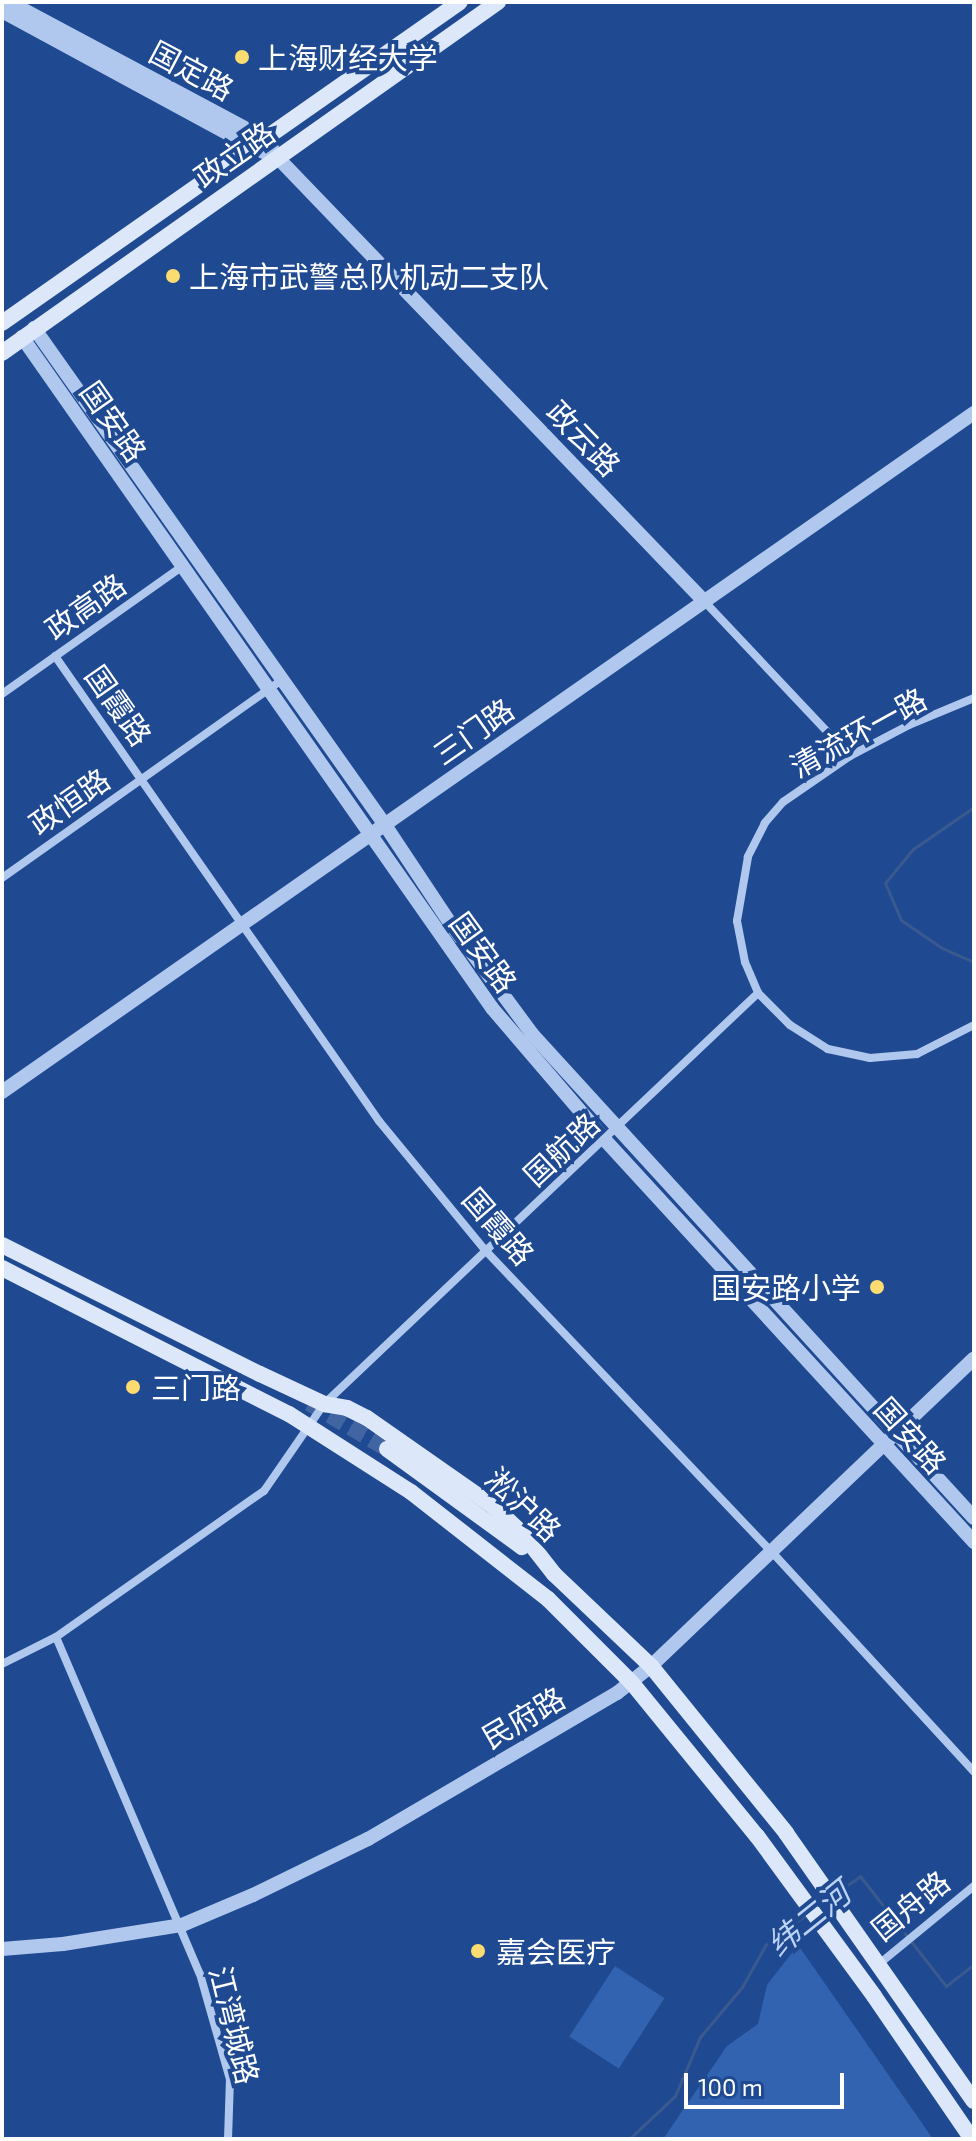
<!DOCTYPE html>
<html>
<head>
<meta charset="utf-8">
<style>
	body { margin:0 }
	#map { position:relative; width:976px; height:2141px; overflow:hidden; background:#1f4a92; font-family:"Exo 2","Noto Sans SC",sans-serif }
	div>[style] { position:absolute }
	.green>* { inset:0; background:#3263b0; transform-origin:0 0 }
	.stream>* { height:3px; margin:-1.5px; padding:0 1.5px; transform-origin:1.5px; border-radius:1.5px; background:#3a598e }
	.secondary-tunnel>* { height:16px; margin-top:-8px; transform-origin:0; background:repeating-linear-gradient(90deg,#4165a2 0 16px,transparent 0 24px) }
	.minor>* { height:8px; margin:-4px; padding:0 4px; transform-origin:4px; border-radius:4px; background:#b0c8ee }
	.tertiary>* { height:14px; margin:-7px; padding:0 7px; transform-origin:7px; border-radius:7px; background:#b0c8ee }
	.secondary>* { height:16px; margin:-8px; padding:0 8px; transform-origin:8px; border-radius:8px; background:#dce8fa }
	.dots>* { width:22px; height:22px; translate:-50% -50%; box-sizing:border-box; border:4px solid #1f4a92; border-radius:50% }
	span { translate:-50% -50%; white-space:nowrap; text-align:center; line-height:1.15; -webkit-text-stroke:8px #1f4a92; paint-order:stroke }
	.poi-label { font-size:30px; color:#fff }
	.left { translate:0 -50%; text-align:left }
	.right { translate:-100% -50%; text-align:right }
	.street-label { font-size:30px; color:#fff }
	.water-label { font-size:32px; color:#bcd3f5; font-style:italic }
	.frame { position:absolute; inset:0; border:4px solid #fff; pointer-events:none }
	.scale { position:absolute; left:684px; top:2073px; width:160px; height:36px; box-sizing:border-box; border:4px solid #fff; border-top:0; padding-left:10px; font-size:24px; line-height:28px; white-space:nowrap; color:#fff; -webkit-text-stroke:6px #1f4a92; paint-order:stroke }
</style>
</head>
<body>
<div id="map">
	<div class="green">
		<div style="clip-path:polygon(798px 1945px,933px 2139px,663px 2139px,727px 2046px,758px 2024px,767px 1985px)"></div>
		<div style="left:615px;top:1966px;width:59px;height:84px;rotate:33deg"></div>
	</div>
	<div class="stream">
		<div style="left:974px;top:807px;width:74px;rotate:145.5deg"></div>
		<div style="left:913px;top:849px;width:44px;rotate:129.5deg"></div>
		<div style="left:885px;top:883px;width:40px;rotate:66.6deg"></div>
		<div style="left:901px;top:920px;width:50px;rotate:34.3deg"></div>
		<div style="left:942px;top:948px;width:35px;rotate:24deg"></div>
		<div style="left:836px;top:1893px;width:29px;rotate:-35deg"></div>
		<div style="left:860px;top:1876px;width:140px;rotate:52deg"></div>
		<div style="left:946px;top:1986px;width:36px;rotate:-38deg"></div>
		<div style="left:629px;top:2139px;width:63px;rotate:-43.1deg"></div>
		<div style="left:675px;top:2096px;width:64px;rotate:-67deg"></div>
		<div style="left:700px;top:2037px;width:65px;rotate:-50deg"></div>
		<div style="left:742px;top:1987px;width:49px;rotate:-60.8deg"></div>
		<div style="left:766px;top:1944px;width:51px;rotate:-36.2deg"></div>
	</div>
	<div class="secondary-tunnel">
		<div style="left:309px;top:1403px;width:91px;rotate:30.5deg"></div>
	</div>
	<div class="minor">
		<div style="left:704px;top:601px;width:213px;rotate:46.7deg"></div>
		<div style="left:55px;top:656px;width:567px;rotate:55.13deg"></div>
		<div style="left:379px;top:1121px;width:167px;rotate:50.6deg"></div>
		<div style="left:485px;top:1250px;width:415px;rotate:46.5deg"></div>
		<div style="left:771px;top:1551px;width:300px;rotate:47.4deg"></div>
		<div style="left:2px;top:694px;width:223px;rotate:-35.3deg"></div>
		<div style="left:974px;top:698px;width:70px;rotate:157.4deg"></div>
		<div style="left:909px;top:725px;width:67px;rotate:152.3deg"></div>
		<div style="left:850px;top:756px;width:81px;rotate:145.5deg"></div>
		<div style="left:783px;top:802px;width:28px;rotate:131deg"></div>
		<div style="left:765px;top:823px;width:38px;rotate:117deg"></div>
		<div style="left:748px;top:857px;width:65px;rotate:99.8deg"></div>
		<div style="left:737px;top:921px;width:42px;rotate:79deg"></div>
		<div style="left:745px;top:962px;width:34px;rotate:67deg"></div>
		<div style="left:758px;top:993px;width:45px;rotate:45deg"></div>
		<div style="left:790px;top:1025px;width:45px;rotate:32.3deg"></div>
		<div style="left:828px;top:1049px;width:43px;rotate:12.1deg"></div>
		<div style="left:870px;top:1058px;width:47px;rotate:-4.9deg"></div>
		<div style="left:917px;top:1054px;width:64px;rotate:-27deg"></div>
		<div style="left:2px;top:878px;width:341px;rotate:-35.3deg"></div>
		<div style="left:56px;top:1637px;width:366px;rotate:66.9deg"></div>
		<div style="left:200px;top:1974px;width:109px;rotate:74.1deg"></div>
		<div style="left:230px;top:2079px;width:60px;rotate:91.9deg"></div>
		<div style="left:2px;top:1664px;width:60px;rotate:-26.6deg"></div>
		<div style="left:56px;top:1637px;width:254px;rotate:-35.1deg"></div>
		<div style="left:264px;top:1491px;width:106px;rotate:-55.4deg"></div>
		<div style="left:324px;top:1404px;width:598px;rotate:-43.44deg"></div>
		<div style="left:879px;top:1964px;width:123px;rotate:-39.4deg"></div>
	</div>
	<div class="tertiary">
		<div style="left:9px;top:2px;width:291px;rotate:28.1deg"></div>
		<div style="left:266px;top:139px;width:22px;rotate:58deg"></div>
		<div style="left:278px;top:158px;width:615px;rotate:46.12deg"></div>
		<div style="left:2px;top:11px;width:287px;rotate:28.5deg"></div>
		<div style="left:254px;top:148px;width:26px;rotate:23deg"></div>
		<div style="left:34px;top:328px;width:608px;rotate:54.77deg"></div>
		<div style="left:385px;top:825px;width:118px;rotate:56.4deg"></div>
		<div style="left:450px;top:923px;width:138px;rotate:53.5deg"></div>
		<div style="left:532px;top:1034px;width:655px;rotate:47.6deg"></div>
		<div style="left:22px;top:337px;width:819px;rotate:54.99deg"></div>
		<div style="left:492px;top:1008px;width:174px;rotate:49.4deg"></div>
		<div style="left:605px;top:1140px;width:546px;rotate:47.45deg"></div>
		<div style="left:2px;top:1092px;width:1186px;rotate:-34.94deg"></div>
		<div style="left:2px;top:1949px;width:61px;rotate:-4.7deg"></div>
		<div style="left:63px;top:1944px;width:121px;rotate:-9.1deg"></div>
		<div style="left:182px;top:1925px;width:77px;rotate:-22.9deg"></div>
		<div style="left:253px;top:1895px;width:128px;rotate:-26deg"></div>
		<div style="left:368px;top:1839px;width:289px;rotate:-30.4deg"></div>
		<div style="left:617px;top:1693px;width:43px;rotate:-38.5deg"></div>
		<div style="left:651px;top:1666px;width:446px;rotate:-43.6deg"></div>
	</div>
	<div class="secondary">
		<div style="left:2px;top:323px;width:559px;rotate:-35.03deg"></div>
		<div style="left:2px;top:353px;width:608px;rotate:-35.29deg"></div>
		<div style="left:2px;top:1245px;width:288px;rotate:26.6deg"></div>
		<div style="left:260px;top:1374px;width:71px;rotate:25.1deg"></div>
		<div style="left:324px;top:1404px;width:23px;rotate:10deg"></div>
		<div style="left:347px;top:1408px;width:22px;rotate:27deg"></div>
		<div style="left:367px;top:1418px;width:155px;rotate:35deg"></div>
		<div style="left:494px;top:1507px;width:38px;rotate:43deg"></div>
		<div style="left:522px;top:1533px;width:52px;rotate:52deg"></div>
		<div style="left:554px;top:1574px;width:134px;rotate:43.5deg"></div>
		<div style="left:651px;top:1666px;width:215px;rotate:51deg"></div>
		<div style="left:786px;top:1833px;width:327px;rotate:55deg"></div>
		<div style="left:2px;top:1268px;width:322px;rotate:27deg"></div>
		<div style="left:289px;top:1414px;width:145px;rotate:32.6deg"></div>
		<div style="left:411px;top:1492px;width:174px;rotate:38deg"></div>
		<div style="left:548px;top:1599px;width:119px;rotate:45deg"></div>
		<div style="left:632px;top:1683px;width:198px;rotate:50.8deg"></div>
		<div style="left:757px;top:1836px;width:198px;rotate:53.8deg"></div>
		<div style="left:874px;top:1996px;width:173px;rotate:55.6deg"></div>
		<div style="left:387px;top:1449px;width:167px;rotate:36deg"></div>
	</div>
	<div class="dots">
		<div style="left:242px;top:57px;background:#fcdb70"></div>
		<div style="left:173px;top:276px;background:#fcdb70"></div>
		<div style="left:877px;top:1287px;background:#fcdb70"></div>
		<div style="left:133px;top:1387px;background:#fcdb70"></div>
		<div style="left:478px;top:1951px;background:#fcdb70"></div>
	</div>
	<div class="poi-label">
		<span class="left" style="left:258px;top:57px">上海财经大学</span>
		<span class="left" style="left:189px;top:276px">上海市武警总队机动二支队</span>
		<span class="right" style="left:861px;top:1287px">国安路小学</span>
		<span class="left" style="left:151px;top:1387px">三门路</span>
		<span class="left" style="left:496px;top:1951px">嘉会医疗</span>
	</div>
	<div class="street-label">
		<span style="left:192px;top:70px;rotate:28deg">国定路</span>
		<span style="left:234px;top:154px;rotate:-35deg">政立路</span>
		<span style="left:114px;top:421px;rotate:55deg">国安路</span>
		<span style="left:584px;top:438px;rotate:46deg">政云路</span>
		<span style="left:85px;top:606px;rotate:-35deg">政高路</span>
		<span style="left:119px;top:705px;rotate:55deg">国霞路</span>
		<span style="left:473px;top:731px;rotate:-35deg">三门路</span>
		<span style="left:858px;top:732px;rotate:-29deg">清流环一路</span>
		<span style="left:69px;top:801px;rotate:-35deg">政恒路</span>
		<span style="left:484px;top:952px;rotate:54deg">国安路</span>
		<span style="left:561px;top:1149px;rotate:-43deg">国航路</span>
		<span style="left:499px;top:1226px;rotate:49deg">国霞路</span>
		<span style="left:911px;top:1435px;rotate:48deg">国安路</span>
		<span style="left:524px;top:1504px;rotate:44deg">淞沪路</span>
		<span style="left:523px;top:1717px;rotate:-30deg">民府路</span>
		<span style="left:910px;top:1905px;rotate:-39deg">国舟路</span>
		<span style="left:235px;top:2025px;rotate:76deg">江湾城路</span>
	</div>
	<div class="water-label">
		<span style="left:808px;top:1918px;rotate:-39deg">纬二河</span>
	</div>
	<div class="frame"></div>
	<div class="scale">100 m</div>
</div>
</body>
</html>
